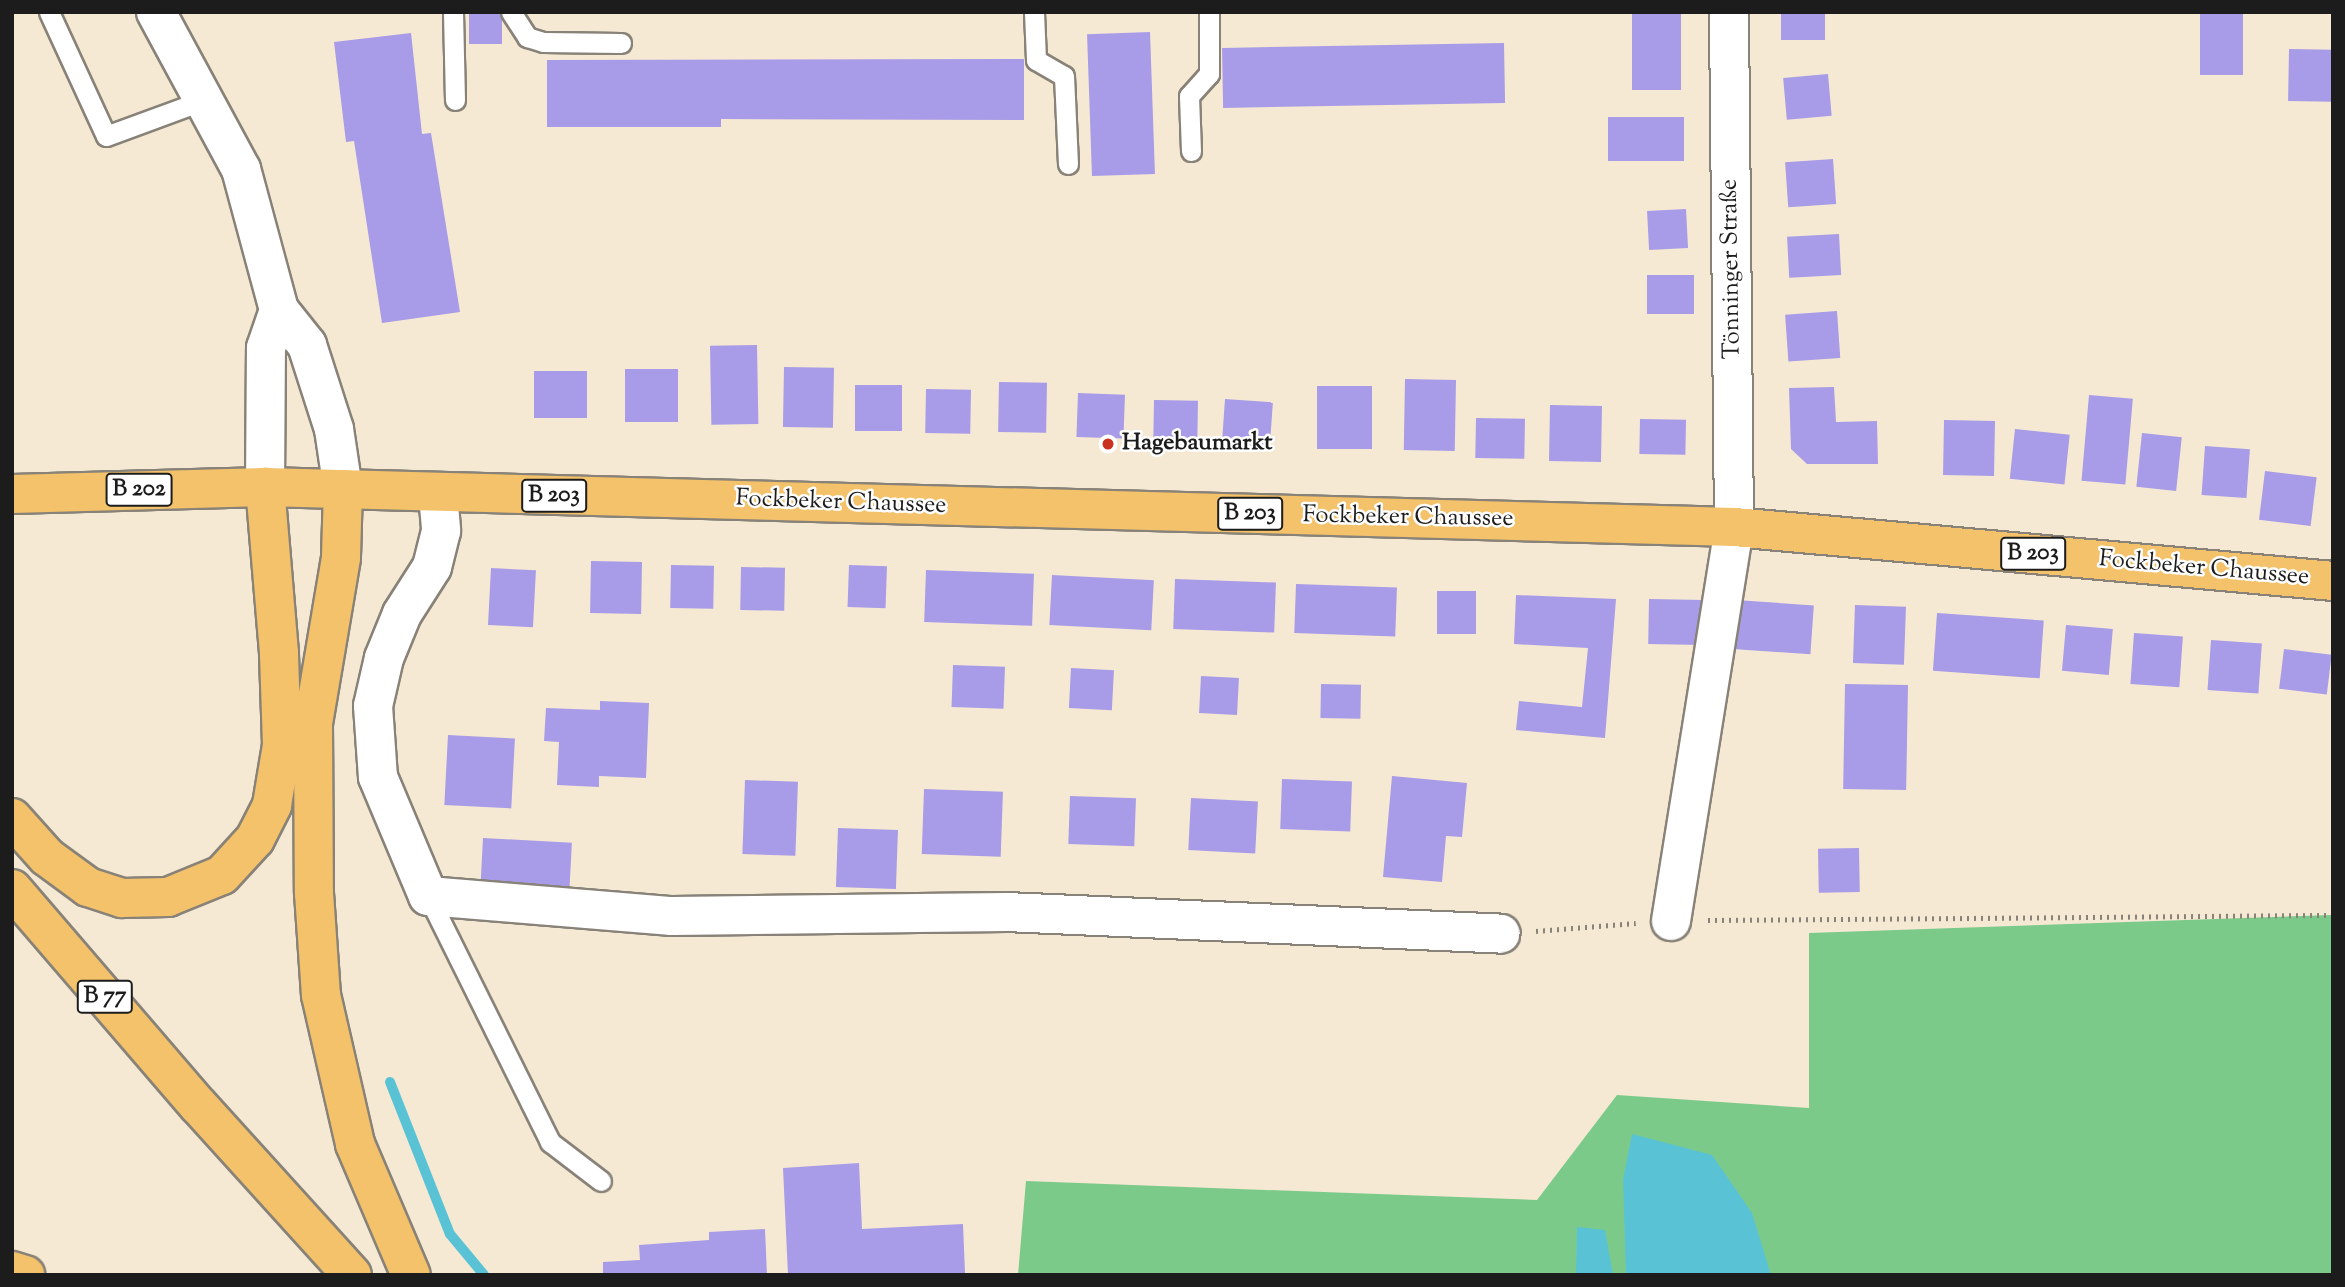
<!DOCTYPE html>
<html>
<head>
<meta charset="utf-8">
<style>
	body { margin:0 }
	#map { position:relative; width:2345px; height:1287px; overflow:hidden; background:#f5e9d4; font-family:"Sorts Mill Goudy",serif }
	div>[style] { position:absolute }
	.green>* { inset:0; background:#7cca8a }
	.water>* { inset:0; background:#59c3d5 }
	.stream>* { height:10px; margin:-5px; padding:0 5px; transform-origin:5px; border-radius:5px; background:#59c3d5 }
	.building>* { inset:0; background:#a89be7; transform-origin:0 0 }
	.path>* { height:4.5px; margin-top:-2.25px; transform-origin:0; background:repeating-linear-gradient(90deg,#888278 0 2px,transparent 0 7px) }
	.roads { filter:drop-shadow(2px 0 #888278) drop-shadow(-2px 0 #888278) drop-shadow(0 2px #888278) drop-shadow(0 -2px #888278) }
	.service>* { height:19px; margin:-9.5px; padding:0 9.5px; transform-origin:9.5px; border-radius:9.5px; background:#fff }
	.minor>* { height:38px; margin:-19px; padding:0 19px; transform-origin:19px; border-radius:19px; background:#fff }
	.tertiary>* { height:38px; margin:-19px; padding:0 19px; transform-origin:19px; border-radius:19px; background:#fff }
	.primary>* { height:38px; margin:-19px; padding:0 19px; transform-origin:19px; border-radius:19px; background:#f3c26a }
	.trunk>* { height:38px; margin:-19px; padding:0 19px; transform-origin:19px; border-radius:19px; background:#f3c26a }
	.dots>* { width:19px; height:19px; translate:-50% -50%; box-sizing:border-box; border:4px solid #fff; border-radius:50% }
	span { translate:-50% -50%; white-space:nowrap; text-align:center; line-height:1.15; -webkit-text-stroke:5px #fff; paint-order:stroke }
	.shield-label span { padding:2px 5px; background:#fff; border:2px solid; border-radius:5px; -webkit-text-stroke-width:0 }
	.shield-label { font-size:23px; color:#1c1c1c; font-weight:700 }
	.street-label { font-size:24px; color:#1c1c1c }
	.poi-label { font-size:24px; color:#1c1c1c; font-weight:700 }
	.left { translate:0 -50%; text-align:left }
	.frame { position:absolute; inset:0; border:14px solid #1c1c1c; pointer-events:none }
</style>
</head>
<body>
<div id="map">
	<div class="green">
		<div style="clip-path:polygon(2333px 915px,2333px 1275px,1018px 1275px,1026px 1181px,1537px 1200px,1617px 1095px,1809px 1108px,1809px 933px)"></div>
	</div>
	<div class="water">
		<div style="clip-path:polygon(1632px 1134px,1712px 1155px,1752px 1213px,1771px 1275px,1626px 1275px,1623px 1180px)"></div>
		<div style="clip-path:polygon(1577px 1227px,1605px 1230px,1613px 1275px,1576px 1275px)"></div>
	</div>
	<div class="stream">
		<div style="left:390px;top:1082px;width:163px;rotate:68.5deg"></div>
		<div style="left:450px;top:1234px;width:53px;rotate:50.3deg"></div>
	</div>
	<div class="building">
		<div style="left:469px;top:12px;width:33px;height:32px"></div>
		<div style="left:1632px;top:12px;width:49px;height:78px"></div>
		<div style="left:1781px;top:12px;width:44px;height:28px"></div>
		<div style="left:2200px;top:12px;width:43px;height:63px"></div>
		<div style="left:1150px;top:32px;width:142px;height:63px;rotate:88deg"></div>
		<div style="clip-path:polygon(411px 33px,422px 134px,431px 133px,460px 312px,382px 323px,354px 141px,346px 142px,334px 42px)"></div>
		<div style="left:1504px;top:43px;width:60px;height:282px;rotate:89deg"></div>
		<div style="left:2289px;top:49px;width:44px;height:52px;rotate:1deg"></div>
		<div style="clip-path:polygon(1024px 59px,1024px 120px,721px 119px,721px 127px,547px 127px,547px 60px)"></div>
		<div style="left:1828px;top:74px;width:42px;height:45px;rotate:85deg"></div>
		<div style="left:1608px;top:117px;width:76px;height:44px"></div>
		<div style="left:1833px;top:159px;width:45px;height:48px;rotate:86deg"></div>
		<div style="left:1686px;top:209px;width:39px;height:39px;rotate:87deg"></div>
		<div style="left:1839px;top:234px;width:41px;height:52px;rotate:87deg"></div>
		<div style="left:1647px;top:275px;width:47px;height:39px"></div>
		<div style="left:1837px;top:311px;width:47px;height:52px;rotate:86deg"></div>
		<div style="left:757px;top:345px;width:79px;height:47px;rotate:89deg"></div>
		<div style="left:784px;top:367px;width:50px;height:60px;rotate:1deg"></div>
		<div style="left:625px;top:369px;width:53px;height:53px"></div>
		<div style="left:534px;top:371px;width:53px;height:47px"></div>
		<div style="left:1405px;top:379px;width:51px;height:71px;rotate:1deg"></div>
		<div style="left:999px;top:382px;width:48px;height:50px;rotate:1deg"></div>
		<div style="left:902px;top:385px;width:46px;height:47px;rotate:90deg"></div>
		<div style="left:1317px;top:386px;width:55px;height:63px"></div>
		<div style="clip-path:polygon(1834px 387px,1836px 422px,1877px 421px,1878px 464px,1807px 464px,1791px 449px,1789px 388px)"></div>
		<div style="left:926px;top:389px;width:45px;height:44px;rotate:1deg"></div>
		<div style="left:1078px;top:393px;width:47px;height:44px;rotate:2deg"></div>
		<div style="left:2089px;top:395px;width:44px;height:86px;rotate:5deg"></div>
		<div style="left:1225px;top:399px;width:48px;height:45px;rotate:4deg"></div>
		<div style="left:1154px;top:400px;width:44px;height:41px;rotate:1deg"></div>
		<div style="left:1550px;top:405px;width:52px;height:56px;rotate:1deg"></div>
		<div style="left:1476px;top:418px;width:49px;height:40px;rotate:1deg"></div>
		<div style="left:1640px;top:419px;width:46px;height:35px;rotate:1deg"></div>
		<div style="left:1944px;top:420px;width:51px;height:55px;rotate:1deg"></div>
		<div style="left:2015px;top:429px;width:55px;height:50px;rotate:6deg"></div>
		<div style="left:2142px;top:433px;width:40px;height:54px;rotate:6deg"></div>
		<div style="left:2205px;top:446px;width:45px;height:49px;rotate:4deg"></div>
		<div style="left:2265px;top:471px;width:52px;height:49px;rotate:7deg"></div>
		<div style="left:591px;top:561px;width:51px;height:52px;rotate:1deg"></div>
		<div style="left:671px;top:565px;width:43px;height:43px;rotate:1deg"></div>
		<div style="left:849px;top:565px;width:38px;height:42px;rotate:2deg"></div>
		<div style="left:741px;top:567px;width:44px;height:43px;rotate:1deg"></div>
		<div style="left:491px;top:568px;width:45px;height:57px;rotate:3deg"></div>
		<div style="left:926px;top:570px;width:108px;height:52px;rotate:2deg"></div>
		<div style="left:1052px;top:575px;width:102px;height:50px;rotate:3deg"></div>
		<div style="left:1175px;top:579px;width:101px;height:50px;rotate:2deg"></div>
		<div style="left:1296px;top:584px;width:101px;height:49px;rotate:2deg"></div>
		<div style="left:1437px;top:591px;width:39px;height:43px"></div>
		<div style="clip-path:polygon(1516px 595px,1616px 599px,1605px 738px,1516px 730px,1519px 701px,1582px 707px,1588px 648px,1514px 644px)"></div>
		<div style="left:1649px;top:599px;width:55px;height:45px;rotate:1deg"></div>
		<div style="left:1736px;top:600px;width:78px;height:49px;rotate:4deg"></div>
		<div style="left:1855px;top:605px;width:51px;height:58px;rotate:2deg"></div>
		<div style="left:1937px;top:613px;width:107px;height:58px;rotate:4deg"></div>
		<div style="left:2066px;top:625px;width:47px;height:46px;rotate:5deg"></div>
		<div style="left:2134px;top:633px;width:49px;height:51px;rotate:4deg"></div>
		<div style="left:2211px;top:640px;width:51px;height:50px;rotate:4deg"></div>
		<div style="left:2284px;top:649px;width:48px;height:40px;rotate:7deg"></div>
		<div style="left:953px;top:665px;width:52px;height:42px;rotate:2deg"></div>
		<div style="left:1071px;top:668px;width:43px;height:40px;rotate:3deg"></div>
		<div style="left:1201px;top:676px;width:38px;height:37px;rotate:3deg"></div>
		<div style="left:1321px;top:684px;width:40px;height:34px;rotate:1deg"></div>
		<div style="left:1845px;top:684px;width:63px;height:105px;rotate:1deg"></div>
		<div style="clip-path:polygon(600px 701px,649px 703px,646px 778px,599px 776px,599px 787px,557px 785px,559px 742px,544px 741px,546px 708px,600px 710px)"></div>
		<div style="left:448px;top:735px;width:67px;height:70px;rotate:3deg"></div>
		<div style="clip-path:polygon(1392px 776px,1467px 783px,1462px 837px,1446px 836px,1442px 882px,1383px 877px)"></div>
		<div style="left:1282px;top:779px;width:70px;height:50px;rotate:2deg"></div>
		<div style="left:745px;top:780px;width:53px;height:74px;rotate:2deg"></div>
		<div style="left:924px;top:789px;width:79px;height:65px;rotate:2deg"></div>
		<div style="left:1070px;top:796px;width:66px;height:48px;rotate:2deg"></div>
		<div style="left:1191px;top:798px;width:67px;height:52px;rotate:3deg"></div>
		<div style="left:838px;top:828px;width:60px;height:59px;rotate:2deg"></div>
		<div style="left:483px;top:838px;width:89px;height:51px;rotate:3deg"></div>
		<div style="left:1859px;top:848px;width:44px;height:41px;rotate:89deg"></div>
		<div style="clip-path:polygon(859px 1163px,862px 1229px,963px 1224px,965px 1273px,788px 1275px,783px 1168px)"></div>
		<div style="clip-path:polygon(765px 1229px,767px 1275px,603px 1275px,603px 1262px,640px 1260px,639px 1245px,709px 1240px,709px 1232px)"></div>
	</div>
	<div class="path">
		<div style="left:1708px;top:920px;width:625px;rotate:-0.46deg"></div>
		<div style="left:1536px;top:931px;width:100px;rotate:-4.6deg"></div>
	</div>
	<div class="roads">
		<div class="service">
			<div style="left:49px;top:12px;width:136px;rotate:65.3deg"></div>
			<div style="left:106px;top:136px;width:104px;rotate:-20.2deg"></div>
			<div style="left:453px;top:12px;width:88px;rotate:88.7deg"></div>
			<div style="left:511px;top:12px;width:30px;rotate:57deg"></div>
			<div style="left:527px;top:37px;width:17px;rotate:17deg"></div>
			<div style="left:543px;top:42px;width:78px;rotate:0.7deg"></div>
			<div style="left:1034px;top:12px;width:48px;rotate:87.6deg"></div>
			<div style="left:1036px;top:60px;width:32px;rotate:30deg"></div>
			<div style="left:1064px;top:76px;width:88px;rotate:87.4deg"></div>
			<div style="left:1191px;top:151px;width:55px;rotate:-92.1deg"></div>
			<div style="left:1189px;top:96px;width:30px;rotate:-48deg"></div>
			<div style="left:1209px;top:74px;width:62px;rotate:-90deg"></div>
			<div style="left:428px;top:896px;width:275px;rotate:63.6deg"></div>
			<div style="left:550px;top:1142px;width:64px;rotate:37.4deg"></div>
		</div>
		<div class="minor">
			<div style="left:438px;top:494px;width:37px;rotate:85deg"></div>
			<div style="left:441px;top:531px;width:37px;rotate:104deg"></div>
			<div style="left:432px;top:567px;width:56px;rotate:122.6deg"></div>
			<div style="left:402px;top:614px;width:48px;rotate:112.2deg"></div>
			<div style="left:384px;top:658px;width:49px;rotate:102.9deg"></div>
			<div style="left:373px;top:706px;width:71px;rotate:86deg"></div>
			<div style="left:378px;top:777px;width:129px;rotate:67.2deg"></div>
			<div style="left:428px;top:896px;width:245px;rotate:4.7deg"></div>
			<div style="left:672px;top:916px;width:334px;rotate:-0.7deg"></div>
			<div style="left:1006px;top:912px;width:495px;rotate:2.5deg"></div>
			<div style="left:1671px;top:921px;width:399px;rotate:-80.9deg"></div>
			<div style="left:1734px;top:527px;width:515px;rotate:-90.56deg"></div>
		</div>
		<div class="tertiary">
			<div style="left:156px;top:12px;width:179px;rotate:61.6deg"></div>
			<div style="left:241px;top:169px;width:146px;rotate:74.9deg"></div>
			<div style="left:279px;top:310px;width:45px;rotate:51.3deg"></div>
			<div style="left:307px;top:345px;width:88px;rotate:72.2deg"></div>
			<div style="left:334px;top:429px;width:61px;rotate:81.5deg"></div>
			<div style="left:265px;top:487px;width:139px;rotate:-89.6deg"></div>
			<div style="left:266px;top:348px;width:40px;rotate:-71.1deg"></div>
		</div>
		<div class="primary">
			<div style="left:12px;top:494px;width:253px;rotate:-1.6deg"></div>
			<div style="left:265px;top:487px;width:1470px;rotate:1.56deg"></div>
			<div style="left:1734px;top:527px;width:601px;rotate:5.15deg"></div>
			<div style="left:12px;top:818px;width:52px;rotate:48.1deg"></div>
			<div style="left:47px;top:857px;width:51px;rotate:36.2deg"></div>
			<div style="left:88px;top:887px;width:36px;rotate:18deg"></div>
			<div style="left:122px;top:898px;width:46px;rotate:-1.2deg"></div>
			<div style="left:168px;top:897px;width:58px;rotate:-22.2deg"></div>
			<div style="left:222px;top:875px;width:49px;rotate:-47.5deg"></div>
			<div style="left:255px;top:839px;width:38px;rotate:-63deg"></div>
			<div style="left:272px;top:805px;width:61px;rotate:-80.5deg"></div>
			<div style="left:282px;top:745px;width:92px;rotate:-91.9deg"></div>
			<div style="left:279px;top:653px;width:167px;rotate:-94.8deg"></div>
			<div style="left:12px;top:889px;width:285px;rotate:49.3deg"></div>
		</div>
		<div class="trunk">
			<div style="left:343px;top:489px;width:69px;rotate:91.7deg"></div>
			<div style="left:341px;top:558px;width:167px;rotate:99.6deg"></div>
			<div style="left:313px;top:723px;width:170px;rotate:89.7deg"></div>
			<div style="left:314px;top:893px;width:102px;rotate:86.1deg"></div>
			<div style="left:321px;top:995px;width:153px;rotate:77.1deg"></div>
			<div style="left:355px;top:1144px;width:142px;rotate:66.9deg"></div>
			<div style="left:198px;top:1105px;width:229px;rotate:47.8deg"></div>
			<div style="left:12px;top:1271px;width:14px;rotate:17deg"></div>
		</div>
	</div>
	<div class="dots">
		<div style="left:1108px;top:444px;background:#c8321e"></div>
	</div>
	<div class="shield-label">
		<span style="left:139px;top:490px">B 202</span>
		<span style="left:554px;top:496px">B 203</span>
		<span style="left:1250px;top:514px">B 203</span>
		<span style="left:2033px;top:554px">B 203</span>
		<span style="left:105px;top:997px">B 77</span>
	</div>
	<div class="street-label">
		<span style="left:1732px;top:269px;rotate:-91deg">Tönninger Straße</span>
		<span style="left:841px;top:503px;rotate:2deg">Fockbeker Chaussee</span>
		<span style="left:1408px;top:518px;rotate:1deg">Fockbeker Chaussee</span>
		<span style="left:2204px;top:569px;rotate:5deg">Fockbeker Chaussee</span>
	</div>
	<div class="poi-label">
		<span class="left" style="left:1122px;top:444px">Hagebaumarkt</span>
	</div>
	<div class="frame"></div>
</div>
</body>
</html>
